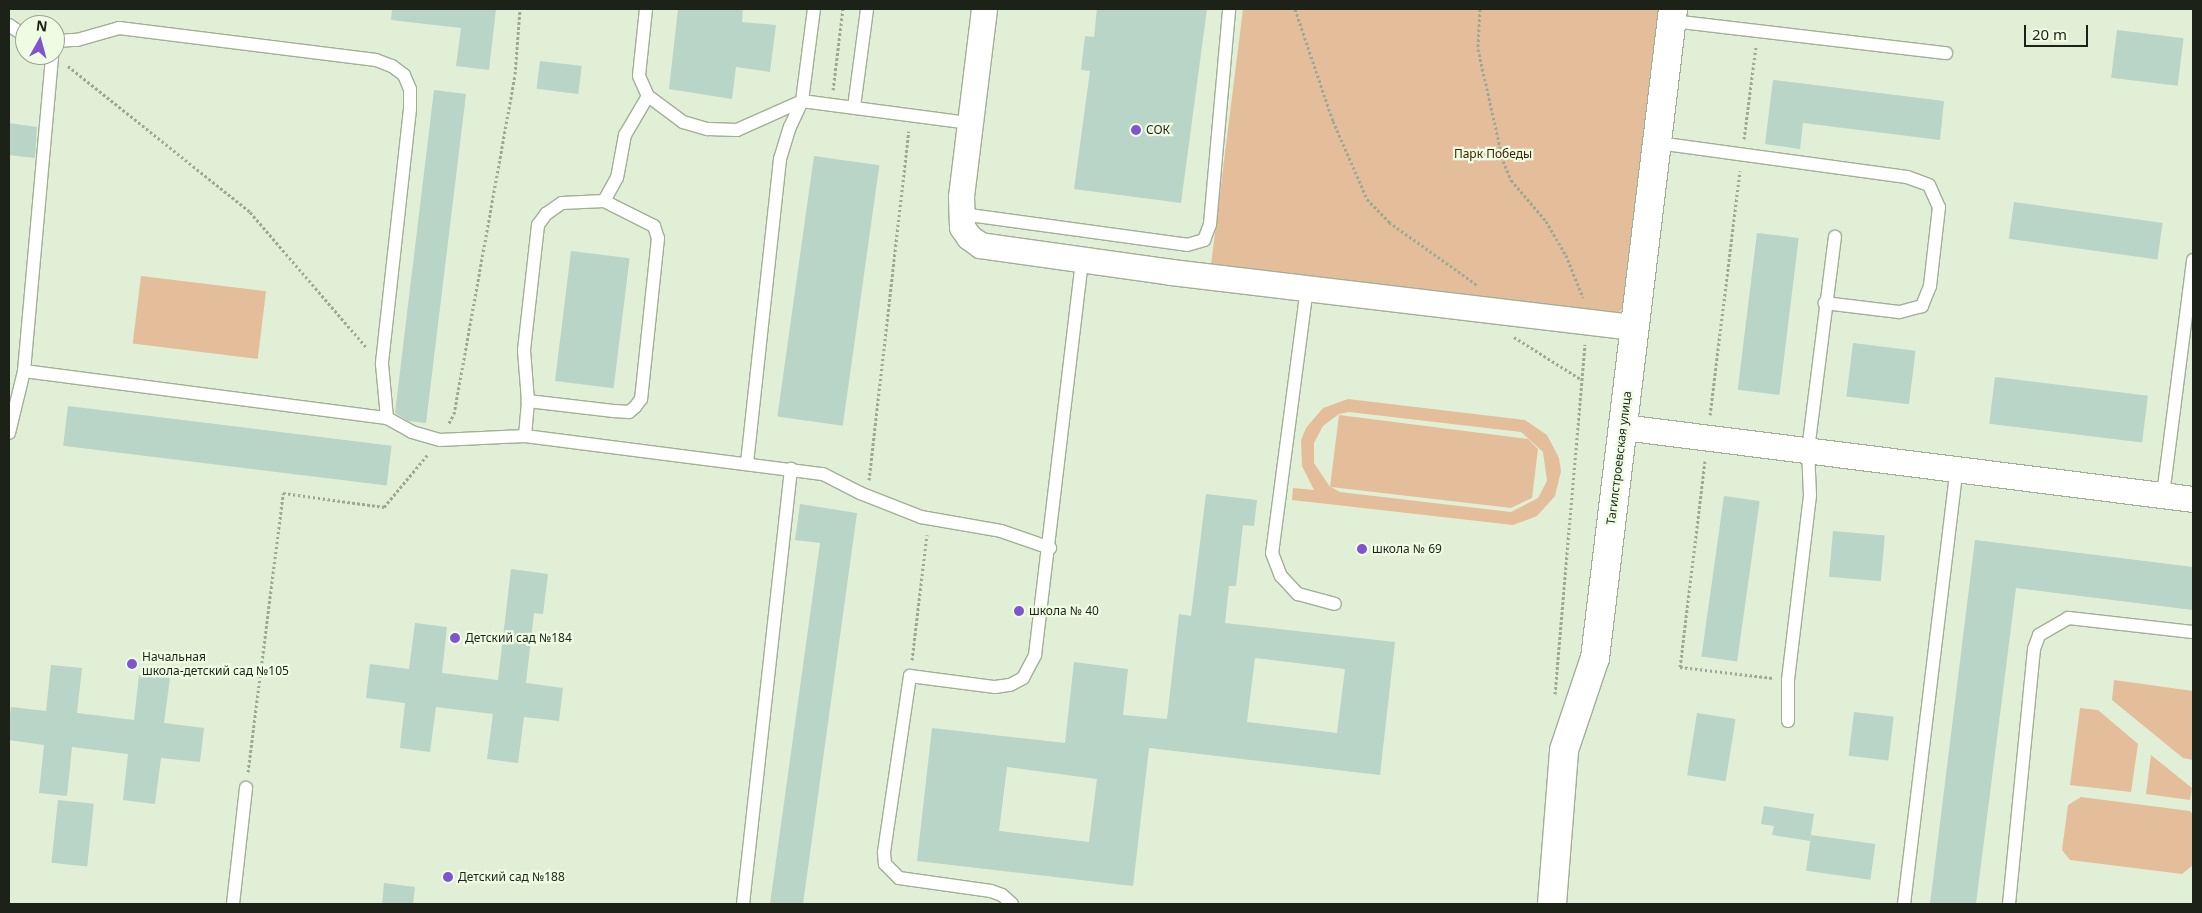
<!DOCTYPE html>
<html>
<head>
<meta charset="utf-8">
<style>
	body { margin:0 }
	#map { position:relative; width:2202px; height:913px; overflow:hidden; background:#e1efd6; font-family:"Noto Sans",sans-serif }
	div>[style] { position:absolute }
	.green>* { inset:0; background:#e4be9a; transform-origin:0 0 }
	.building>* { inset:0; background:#b8d5c7; transform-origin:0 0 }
	.path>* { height:3px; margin-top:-1.5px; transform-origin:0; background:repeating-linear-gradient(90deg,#9da895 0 2.5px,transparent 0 5px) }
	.roads { filter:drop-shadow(1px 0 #a2af97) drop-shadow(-1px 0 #a2af97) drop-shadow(0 1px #a2af97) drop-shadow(0 -1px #a2af97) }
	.service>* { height:12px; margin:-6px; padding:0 6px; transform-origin:6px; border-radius:6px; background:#fff }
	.minor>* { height:25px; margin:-12.5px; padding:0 12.5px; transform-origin:12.5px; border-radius:12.5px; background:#fff }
	.tertiary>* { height:28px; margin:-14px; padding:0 14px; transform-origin:14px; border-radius:14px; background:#fff }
	.dots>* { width:14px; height:14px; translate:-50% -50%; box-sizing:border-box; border:2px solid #eefce3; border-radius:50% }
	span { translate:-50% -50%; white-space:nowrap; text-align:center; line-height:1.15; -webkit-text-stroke:4.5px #eefce3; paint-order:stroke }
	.poi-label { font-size:12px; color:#1d2219 }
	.left { translate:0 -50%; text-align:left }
	.park-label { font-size:12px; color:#402200 }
	.street-label { font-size:12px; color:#1d2219 }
	.frame { position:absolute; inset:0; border:10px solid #1d2219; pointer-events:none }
	.north { position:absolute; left:15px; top:15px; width:50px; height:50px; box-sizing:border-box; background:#eefce3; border:1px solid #9aa592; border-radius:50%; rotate:7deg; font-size:14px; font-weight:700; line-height:20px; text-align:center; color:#1d2219 }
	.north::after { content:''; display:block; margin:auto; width:18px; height:22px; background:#7e55cf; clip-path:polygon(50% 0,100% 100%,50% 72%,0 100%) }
	.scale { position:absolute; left:2024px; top:25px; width:64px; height:22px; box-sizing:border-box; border:2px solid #1d2219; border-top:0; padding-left:6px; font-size:15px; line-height:18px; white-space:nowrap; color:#1d2219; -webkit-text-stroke:4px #eefce3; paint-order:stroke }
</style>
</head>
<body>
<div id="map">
	<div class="green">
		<div style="clip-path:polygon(1243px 9px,1658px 9px,1622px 309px,1618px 313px,1211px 265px)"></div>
		<div style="left:141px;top:276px;width:126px;height:68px;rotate:7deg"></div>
		<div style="clip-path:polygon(evenodd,1348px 399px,1525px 420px,1547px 435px,1559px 458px,1561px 471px,1555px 496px,1537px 516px,1513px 525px,1292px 500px,1293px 488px,1314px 490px,1302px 466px,1301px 440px,1306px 428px,1323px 408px,1348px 399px,1349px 412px,1521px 432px,1543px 452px,1547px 481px,1538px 498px,1511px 512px,1340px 492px,1331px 487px,1511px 508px,1532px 498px,1538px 449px,1528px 439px,1339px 415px,1330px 487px,1314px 463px,1314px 443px,1323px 426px,1339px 414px,1349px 412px)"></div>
		<div style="clip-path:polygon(2114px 680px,2193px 691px,2193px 760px,2183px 758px,2112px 700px)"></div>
		<div style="clip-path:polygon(2080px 708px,2098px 710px,2138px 744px,2131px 792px,2070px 785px)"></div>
		<div style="clip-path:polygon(2151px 755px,2192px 788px,2190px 800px,2146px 794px)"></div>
		<div style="clip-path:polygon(2081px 797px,2190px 811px,2193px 815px,2193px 865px,2182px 874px,2070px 860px,2062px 850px,2068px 805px)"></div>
	</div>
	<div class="building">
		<div style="clip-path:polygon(392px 9px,496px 9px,489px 70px,456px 66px,461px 28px,391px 20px)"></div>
		<div style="clip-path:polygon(678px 9px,743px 9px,742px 22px,776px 25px,770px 72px,736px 67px,732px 99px,669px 89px)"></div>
		<div style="clip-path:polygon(1097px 9px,1207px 9px,1181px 203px,1074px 189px,1090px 71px,1081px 70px,1085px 36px,1094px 37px)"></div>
		<div style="left:2117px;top:30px;width:67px;height:48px;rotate:7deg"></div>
		<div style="left:540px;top:61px;width:42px;height:28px;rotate:7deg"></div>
		<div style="clip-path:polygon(1773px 80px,1944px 101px,1940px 140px,1803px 123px,1800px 149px,1765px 144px)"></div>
		<div style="clip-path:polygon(434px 90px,466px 94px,426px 423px,408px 421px,395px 413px)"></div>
		<div style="clip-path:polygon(9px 123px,37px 127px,35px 158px,9px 155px)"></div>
		<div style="left:814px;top:156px;width:66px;height:263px;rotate:8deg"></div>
		<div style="left:2014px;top:202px;width:150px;height:37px;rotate:8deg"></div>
		<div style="left:1757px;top:233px;width:42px;height:158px;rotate:7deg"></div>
		<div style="left:571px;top:251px;width:59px;height:131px;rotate:7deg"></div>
		<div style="left:1853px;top:343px;width:63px;height:54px;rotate:7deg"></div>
		<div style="left:1995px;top:377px;width:154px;height:47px;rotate:7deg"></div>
		<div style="left:68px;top:406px;width:326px;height:40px;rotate:7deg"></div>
		<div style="clip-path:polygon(evenodd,1206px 494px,1257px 500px,1254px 526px,1243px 525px,1236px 586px,1229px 586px,1225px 623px,1395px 642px,1380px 775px,1149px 748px,1133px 886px,917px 861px,932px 728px,1065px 743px,1074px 662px,1128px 669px,1123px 715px,1167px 719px,1179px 614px,1191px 616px,1206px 494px,1255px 658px,1345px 669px,1337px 733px,1247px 722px,1255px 658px,1206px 494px,1007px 767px,1097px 779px,1089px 842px,999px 831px,1007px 767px)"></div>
		<div style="left:1724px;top:496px;width:36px;height:162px;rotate:8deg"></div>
		<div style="clip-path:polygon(800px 504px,857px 513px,803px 904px,770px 904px,820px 543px,795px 540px)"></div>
		<div style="left:1833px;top:531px;width:52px;height:46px;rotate:5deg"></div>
		<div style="clip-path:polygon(1975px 540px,2193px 567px,2193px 610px,2016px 588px,1976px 904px,1930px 904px)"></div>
		<div style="clip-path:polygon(511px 569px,548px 574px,543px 614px,534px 613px,526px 683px,563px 688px,559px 721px,524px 717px,518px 763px,487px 759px,493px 714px,436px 707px,430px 752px,400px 748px,405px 703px,366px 698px,370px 664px,409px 669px,415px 623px,447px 627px,442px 673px,498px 680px)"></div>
		<div style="clip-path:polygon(51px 665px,82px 668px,77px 713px,134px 720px,139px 675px,170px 678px,164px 723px,204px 728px,200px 762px,161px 758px,155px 804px,123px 800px,128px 754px,72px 747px,67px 796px,39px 793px,44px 745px,9px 740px,9px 723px,11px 707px,46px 711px)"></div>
		<div style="left:1854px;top:712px;width:40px;height:44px;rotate:7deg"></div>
		<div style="left:1697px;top:713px;width:39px;height:63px;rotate:9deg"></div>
		<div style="left:58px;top:800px;width:36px;height:63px;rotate:6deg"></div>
		<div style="clip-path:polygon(1764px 806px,1814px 814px,1810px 841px,1772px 835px,1774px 826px,1761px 824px)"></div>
		<div style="left:1811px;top:835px;width:65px;height:36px;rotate:8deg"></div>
		<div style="clip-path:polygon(384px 883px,415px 887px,413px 904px,382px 904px)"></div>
	</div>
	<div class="path">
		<div style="left:1295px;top:9px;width:118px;rotate:71.3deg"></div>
		<div style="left:1333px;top:121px;width:85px;rotate:66.4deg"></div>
		<div style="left:1367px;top:199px;width:32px;rotate:46deg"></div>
		<div style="left:1389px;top:222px;width:108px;rotate:35.6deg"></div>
		<div style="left:1480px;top:9px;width:40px;rotate:92.9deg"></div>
		<div style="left:1478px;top:49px;width:115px;rotate:77.4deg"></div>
		<div style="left:1503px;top:161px;width:21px;rotate:67deg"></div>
		<div style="left:1511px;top:180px;width:54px;rotate:49.5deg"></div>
		<div style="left:1546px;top:221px;width:39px;rotate:60deg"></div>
		<div style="left:1566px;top:255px;width:46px;rotate:68.4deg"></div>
		<div style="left:68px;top:66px;width:233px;rotate:38.7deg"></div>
		<div style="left:250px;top:212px;width:178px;rotate:49.3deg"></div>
		<div style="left:833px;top:90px;width:82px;rotate:-83deg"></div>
		<div style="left:1744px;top:139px;width:94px;rotate:-82.6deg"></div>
		<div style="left:1514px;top:337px;width:80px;rotate:32.3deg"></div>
		<div style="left:1710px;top:415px;width:246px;rotate:-83deg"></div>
		<div style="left:449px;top:423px;width:10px;rotate:-61deg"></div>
		<div style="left:454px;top:414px;width:345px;rotate:-79.8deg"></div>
		<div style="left:515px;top:74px;width:65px;rotate:-85.6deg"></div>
		<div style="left:1705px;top:461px;width:208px;rotate:96.9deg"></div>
		<div style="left:1680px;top:667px;width:94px;rotate:6.7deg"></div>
		<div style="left:869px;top:480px;width:351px;rotate:-83.5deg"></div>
		<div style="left:912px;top:660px;width:126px;rotate:-83.2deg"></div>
		<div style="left:1555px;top:694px;width:351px;rotate:-85.1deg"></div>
		<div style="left:248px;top:772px;width:281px;rotate:-82.8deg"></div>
		<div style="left:283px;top:493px;width:102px;rotate:7.9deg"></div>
		<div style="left:384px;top:507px;width:70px;rotate:-50.2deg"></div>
	</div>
	<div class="roads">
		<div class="service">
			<div style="left:646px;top:9px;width:67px;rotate:96deg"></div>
			<div style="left:639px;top:76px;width:22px;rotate:66deg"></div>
			<div style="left:648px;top:96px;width:44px;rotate:36.6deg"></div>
			<div style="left:683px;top:122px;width:26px;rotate:16deg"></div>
			<div style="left:708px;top:129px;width:29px;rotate:2deg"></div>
			<div style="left:737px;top:130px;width:71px;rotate:-24deg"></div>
			<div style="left:802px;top:101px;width:93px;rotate:-82.6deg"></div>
			<div style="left:1672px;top:21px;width:276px;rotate:6.7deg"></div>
			<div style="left:9px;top:25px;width:19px;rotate:35deg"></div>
			<div style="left:55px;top:41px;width:22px;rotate:-3deg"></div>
			<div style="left:77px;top:40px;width:44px;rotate:-15.9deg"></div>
			<div style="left:119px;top:28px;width:259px;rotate:7.1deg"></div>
			<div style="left:376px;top:60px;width:17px;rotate:21deg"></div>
			<div style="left:392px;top:66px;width:15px;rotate:37deg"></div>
			<div style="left:404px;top:75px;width:15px;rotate:67deg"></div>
			<div style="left:410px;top:89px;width:20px;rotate:90deg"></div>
			<div style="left:410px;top:109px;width:257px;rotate:96.3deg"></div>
			<div style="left:382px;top:364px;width:54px;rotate:84.7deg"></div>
			<div style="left:854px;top:107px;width:99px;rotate:-82.4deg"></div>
			<div style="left:1658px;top:143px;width:251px;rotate:7.8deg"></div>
			<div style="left:1907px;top:177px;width:23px;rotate:20deg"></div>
			<div style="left:1929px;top:185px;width:24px;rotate:66deg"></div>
			<div style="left:1939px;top:207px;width:80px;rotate:96.5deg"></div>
			<div style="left:1930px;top:286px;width:22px;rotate:112deg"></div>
			<div style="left:1922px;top:306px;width:24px;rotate:165deg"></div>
			<div style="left:1899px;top:312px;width:75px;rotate:-173.1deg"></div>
			<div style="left:604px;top:201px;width:26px;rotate:-61deg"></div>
			<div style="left:617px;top:178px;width:44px;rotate:-79.5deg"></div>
			<div style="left:625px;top:135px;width:45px;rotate:-59.5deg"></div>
			<div style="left:962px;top:214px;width:227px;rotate:7.8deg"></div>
			<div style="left:1187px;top:245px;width:18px;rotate:-16deg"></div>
			<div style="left:1204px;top:240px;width:17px;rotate:-69deg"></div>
			<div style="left:1210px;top:224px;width:216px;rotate:-84.9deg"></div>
			<div style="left:1307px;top:288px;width:267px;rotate:97.5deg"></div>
			<div style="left:1272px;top:553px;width:25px;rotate:69deg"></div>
			<div style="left:1281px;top:576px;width:25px;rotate:47deg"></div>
			<div style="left:1298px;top:594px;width:38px;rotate:15deg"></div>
			<div style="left:24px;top:371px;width:366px;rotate:7.4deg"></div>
			<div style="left:387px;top:418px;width:29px;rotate:29deg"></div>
			<div style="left:412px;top:432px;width:29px;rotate:16deg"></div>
			<div style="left:440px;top:440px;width:85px;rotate:-2.7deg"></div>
			<div style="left:525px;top:436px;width:300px;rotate:7.3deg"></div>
			<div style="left:823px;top:474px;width:42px;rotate:27.2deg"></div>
			<div style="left:860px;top:493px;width:66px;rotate:21.5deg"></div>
			<div style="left:921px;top:517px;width:81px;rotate:9.9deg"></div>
			<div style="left:1001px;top:531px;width:52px;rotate:19.1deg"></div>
			<div style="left:9px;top:433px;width:64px;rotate:-76.4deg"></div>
			<div style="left:24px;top:371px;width:317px;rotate:-84.9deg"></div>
			<div style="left:525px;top:436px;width:35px;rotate:-85deg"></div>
			<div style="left:528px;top:401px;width:51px;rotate:-94.5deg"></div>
			<div style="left:524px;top:350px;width:126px;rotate:-83.6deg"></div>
			<div style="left:538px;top:225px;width:14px;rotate:-54deg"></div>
			<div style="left:546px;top:214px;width:19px;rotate:-35deg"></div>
			<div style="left:562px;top:203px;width:42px;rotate:-2.7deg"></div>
			<div style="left:604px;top:201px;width:56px;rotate:26.6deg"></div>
			<div style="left:654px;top:226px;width:13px;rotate:72deg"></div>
			<div style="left:658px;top:238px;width:162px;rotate:96deg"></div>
			<div style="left:641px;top:399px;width:10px;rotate:127deg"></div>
			<div style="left:635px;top:407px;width:8px;rotate:140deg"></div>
			<div style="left:629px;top:412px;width:15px;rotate:-176deg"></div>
			<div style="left:614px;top:411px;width:87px;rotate:-173.4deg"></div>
			<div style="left:747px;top:463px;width:306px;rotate:-83.8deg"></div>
			<div style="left:780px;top:159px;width:34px;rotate:-73deg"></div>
			<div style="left:790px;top:127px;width:29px;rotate:-65deg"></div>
			<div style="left:802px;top:101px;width:169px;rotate:7.5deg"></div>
			<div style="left:2163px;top:495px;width:237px;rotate:-82.7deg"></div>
			<div style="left:1788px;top:721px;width:41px;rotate:-90deg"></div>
			<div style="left:1788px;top:680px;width:186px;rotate:-83.2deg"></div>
			<div style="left:1810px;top:495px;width:45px;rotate:-92.5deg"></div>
			<div style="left:1808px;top:450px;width:215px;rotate:-82.8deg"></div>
			<div style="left:233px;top:904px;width:117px;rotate:-83.6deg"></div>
			<div style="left:743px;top:904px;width:438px;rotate:-83.7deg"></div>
			<div style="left:1012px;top:904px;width:13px;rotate:-138deg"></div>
			<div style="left:1002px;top:895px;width:12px;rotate:-160deg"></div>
			<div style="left:991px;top:891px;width:93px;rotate:-172deg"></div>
			<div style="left:899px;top:878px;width:20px;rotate:-135deg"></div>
			<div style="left:885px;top:864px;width:12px;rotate:-95deg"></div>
			<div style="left:884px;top:852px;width:178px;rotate:-81.6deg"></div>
			<div style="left:910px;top:676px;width:86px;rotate:7.4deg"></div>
			<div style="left:995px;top:687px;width:15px;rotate:-8deg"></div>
			<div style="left:1010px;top:685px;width:15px;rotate:-28deg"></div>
			<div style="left:1023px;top:678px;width:26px;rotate:-62deg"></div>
			<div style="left:1035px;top:655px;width:398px;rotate:-83.2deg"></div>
			<div style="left:1904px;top:904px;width:439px;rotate:-83.1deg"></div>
			<div style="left:2009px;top:904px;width:256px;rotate:-84.4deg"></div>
			<div style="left:2034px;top:649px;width:15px;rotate:-70deg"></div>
			<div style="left:2039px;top:635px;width:34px;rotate:-30deg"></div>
			<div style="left:2068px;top:618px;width:126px;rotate:6.4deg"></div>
		</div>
		<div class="minor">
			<div style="left:984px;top:9px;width:189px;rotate:97deg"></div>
			<div style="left:961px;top:197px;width:30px;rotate:88deg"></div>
			<div style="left:962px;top:227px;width:12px;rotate:55deg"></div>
			<div style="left:969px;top:237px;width:14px;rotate:36deg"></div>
			<div style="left:980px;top:245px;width:193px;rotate:8deg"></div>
			<div style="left:1171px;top:272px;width:466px;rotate:6.8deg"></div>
			<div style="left:1623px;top:427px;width:575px;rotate:7.2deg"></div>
		</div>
		<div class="tertiary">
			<div style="left:1552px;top:904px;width:154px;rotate:-85.5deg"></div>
			<div style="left:1564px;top:750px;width:97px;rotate:-71.4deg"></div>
			<div style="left:1595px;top:658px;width:654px;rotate:-83.15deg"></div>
		</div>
	</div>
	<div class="dots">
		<div style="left:1136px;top:130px;background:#7e55cf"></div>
		<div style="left:1362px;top:549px;background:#7e55cf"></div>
		<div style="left:1019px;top:611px;background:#7e55cf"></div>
		<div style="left:455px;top:638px;background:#7e55cf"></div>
		<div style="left:132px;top:664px;background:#7e55cf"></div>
		<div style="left:448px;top:877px;background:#7e55cf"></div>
	</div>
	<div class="poi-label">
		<span class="left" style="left:1146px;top:130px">СОК</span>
		<span class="left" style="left:1372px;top:549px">школа № 69</span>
		<span class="left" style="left:1029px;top:611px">школа № 40</span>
		<span class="left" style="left:465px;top:638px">Детский сад №184</span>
		<span class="left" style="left:142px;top:664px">Начальная<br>школа-детский сад №105</span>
		<span class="left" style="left:458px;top:877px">Детский сад №188</span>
	</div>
	<div class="park-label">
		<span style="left:1493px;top:154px">Парк Победы</span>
	</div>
	<div class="street-label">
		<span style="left:1619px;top:458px;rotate:-83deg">Тагилстроевская улица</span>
	</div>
	<div class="frame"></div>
	<div class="north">N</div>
	<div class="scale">20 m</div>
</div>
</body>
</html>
